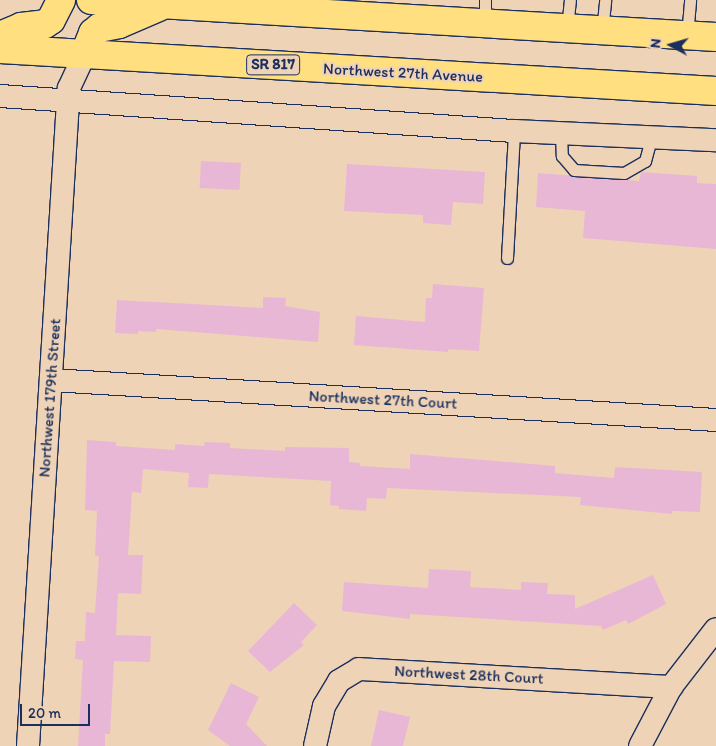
<!DOCTYPE html>
<html>
<head>
<meta charset="utf-8">
<style>
	body { margin:0 }
	#map { position:relative; width:716px; height:746px; overflow:hidden; background:#efd3b6; font-family:Itim,sans-serif }
	div>[style] { position:absolute }
	.building>* { inset:0; background:#e8b7d6; transform-origin:0 0 }
	.roads { filter:drop-shadow(1px 0 #1b2f5e) drop-shadow(-1px 0 #1b2f5e) drop-shadow(0 1px #1b2f5e) drop-shadow(0 -1px #1b2f5e) }
	.lane>* { height:11px; margin:-5.5px; padding:0 5.5px; transform-origin:5.5px; border-radius:5.5px; background:#efd3b6 }
	.street>* { height:22px; margin:-11px; padding:0 11px; transform-origin:11px; border-radius:11px; background:#efd3b6 }
	.primary>* { height:28px; margin:-14px; padding:0 14px; transform-origin:14px; border-radius:14px; background:#ffdf80 }
	span { translate:-50% -50%; white-space:nowrap; text-align:center; line-height:1.15; -webkit-text-stroke:4.5px #efd3b6; paint-order:stroke }
	.shield-label span { padding:1px 4px; background:#efd3b6; border:1px solid; border-radius:4px; -webkit-text-stroke-width:0 }
	.shield-label { font-size:15px; color:#1b2f5e; font-weight:700 }
	.street-label { font-size:16px; color:#1b2f5e }
	.north { position:absolute; left:646px; top:20px; width:50px; height:50px; -webkit-text-stroke:4px #efd3b6; paint-order:stroke; rotate:276deg; font-size:14px; font-weight:700; line-height:20px; text-align:center; color:#1b2f5e }
	.north::after { content:''; display:block; margin:auto; width:18px; height:22px; background:#1b2f5e; clip-path:polygon(50% 0,100% 100%,50% 72%,0 100%) }
	.scale { position:absolute; left:20px; top:704px; width:70px; height:22px; box-sizing:border-box; border:2px solid #1b2f5e; border-top:0; padding-left:6px; font-size:15px; line-height:18px; white-space:nowrap; color:#1b2f5e; -webkit-text-stroke:4px #efd3b6; paint-order:stroke }
</style>
</head>
<body>
<div id="map">
	<div class="building">
		<div style="left:201px;top:161px;width:40px;height:27px;rotate:3deg"></div>
		<div style="clip-path:polygon(347px 164px,485px 172px,483px 204px,453px 202px,451px 225px,423px 223px,423px 215px,344px 211px)"></div>
		<div style="clip-path:polygon(641px 172px,697px 176px,697px 183px,716px 184px,716px 249px,583px 238px,585px 211px,536px 207px,538px 173px,639px 181px)"></div>
		<div style="clip-path:polygon(433px 284px,484px 288px,479px 351px,448px 349px,448px 352px,354px 345px,356px 316px,425px 322px,426px 298px,432px 298px)"></div>
		<div style="clip-path:polygon(263px 297px,286px 298px,285px 306px,320px 312px,318px 342px,156px 329px,156px 332px,138px 331px,138px 334px,115px 333px,117px 300px,263px 308px)"></div>
		<div style="clip-path:polygon(87px 440px,116px 442px,116px 446px,175px 450px,175px 444px,204px 446px,205px 442px,230px 443px,230px 448px,285px 451px,285px 447px,349px 448px,349px 462px,360px 463px,360px 466px,410px 469px,410px 454px,555px 466px,555px 473px,614px 478px,615px 467px,702px 472px,700px 512px,672px 511px,672px 514px,580px 505px,581px 497px,387px 488px,386px 499px,367px 498px,366px 511px,339px 509px,339px 506px,330px 505px,331px 481px,209px 474px,208px 488px,188px 487px,189px 473px,143px 469px,141px 493px,132px 492px,128px 555px,143px 555px,141px 594px,118px 593px,116px 635px,151px 636px,150px 662px,114px 661px,110px 734px,105px 734px,105px 746px,78px 746px,83px 660px,75px 659px,76px 641px,85px 641px,86px 612px,95px 613px,99px 556px,95px 556px,97px 511px,85px 510px)"></div>
		<div style="clip-path:polygon(429px 569px,471px 571px,470px 587px,521px 590px,521px 582px,548px 583px,547px 594px,575px 595px,575px 609px,653px 575px,666px 604px,628px 624px,626px 620px,603px 630px,601px 626px,410px 614px,410px 619px,342px 611px,344px 582px,428px 588px)"></div>
		<div style="clip-path:polygon(294px 603px,317px 625px,301px 642px,304px 645px,270px 672px,248px 651px)"></div>
		<div style="clip-path:polygon(231px 683px,259px 697px,246px 724px,267px 746px,230px 746px,208px 730px)"></div>
		<div style="clip-path:polygon(379px 710px,410px 717px,403px 746px,371px 746px)"></div>
	</div>
	<div class="roads">
		<div class="lane">
			<div style="left:485px;top:23px;width:23px;rotate:-90deg"></div>
			<div style="left:567px;top:28px;width:28px;rotate:-84deg"></div>
			<div style="left:602px;top:31px;width:31px;rotate:-84deg"></div>
			<div style="left:687px;top:36px;width:36px;rotate:-85deg"></div>
			<div style="left:561px;top:133px;width:23px;rotate:88deg"></div>
			<div style="left:562px;top:156px;width:18px;rotate:49deg"></div>
			<div style="left:574px;top:170px;width:50px;rotate:3.4deg"></div>
			<div style="left:624px;top:173px;width:24px;rotate:-30deg"></div>
			<div style="left:645px;top:161px;width:23px;rotate:-75deg"></div>
			<div style="left:507px;top:258px;width:127px;rotate:-86.8deg"></div>
		</div>
		<div class="street">
			<div style="left:0;top:96px;width:515px;rotate:3.9deg"></div>
			<div style="left:514px;top:131px;width:202px;rotate:2.6deg"></div>
			<div style="left:51px;top:380px;width:666px;rotate:3.44deg"></div>
			<div style="left:28px;top:746px;width:646px;rotate:-86.45deg"></div>
			<div style="left:68px;top:101px;width:13px;rotate:-86deg"></div>
			<div style="left:69px;top:88px;width:38px;rotate:-65deg"></div>
			<div style="left:315px;top:746px;width:41px;rotate:-77.3deg"></div>
			<div style="left:324px;top:706px;width:29px;rotate:-59deg"></div>
			<div style="left:339px;top:681px;width:23px;rotate:-31deg"></div>
			<div style="left:359px;top:669px;width:313px;rotate:3.3deg"></div>
			<div style="left:640px;top:746px;width:67px;rotate:-62.3deg"></div>
			<div style="left:671px;top:687px;width:73px;rotate:-52.2deg"></div>
		</div>
		<div class="primary">
			<div style="left:91px;top:0;width:626px;rotate:3.39deg"></div>
			<div style="left:0;top:36px;width:23px;rotate:-23deg"></div>
			<div style="left:21px;top:27px;width:24px;rotate:-7deg"></div>
			<div style="left:45px;top:24px;width:7px;rotate:-34deg"></div>
			<div style="left:51px;top:20px;width:22px;rotate:-63deg"></div>
			<div style="left:0;top:49px;width:717px;rotate:3.36deg"></div>
			<div style="left:85px;top:53px;width:22px;rotate:-68deg"></div>
			<div style="left:93px;top:33px;width:8px;rotate:-40deg"></div>
			<div style="left:99px;top:28px;width:20px;rotate:-11deg"></div>
			<div style="left:119px;top:24px;width:43px;rotate:-23deg"></div>
		</div>
	</div>
	<div class="shield-label">
		<span style="left:273px;top:65px">SR 817</span>
	</div>
	<div class="street-label">
		<span style="left:403px;top:73px;rotate:3deg">Northwest 27th Avenue</span>
		<span style="left:50px;top:398px;rotate:-86deg">Northwest 179th Street</span>
		<span style="left:383px;top:400px;rotate:3deg">Northwest 27th Court</span>
		<span style="left:469px;top:675px;rotate:3deg">Northwest 28th Court</span>
	</div>
	<div class="north">N</div>
	<div class="scale">20 m</div>
</div>
</body>
</html>
